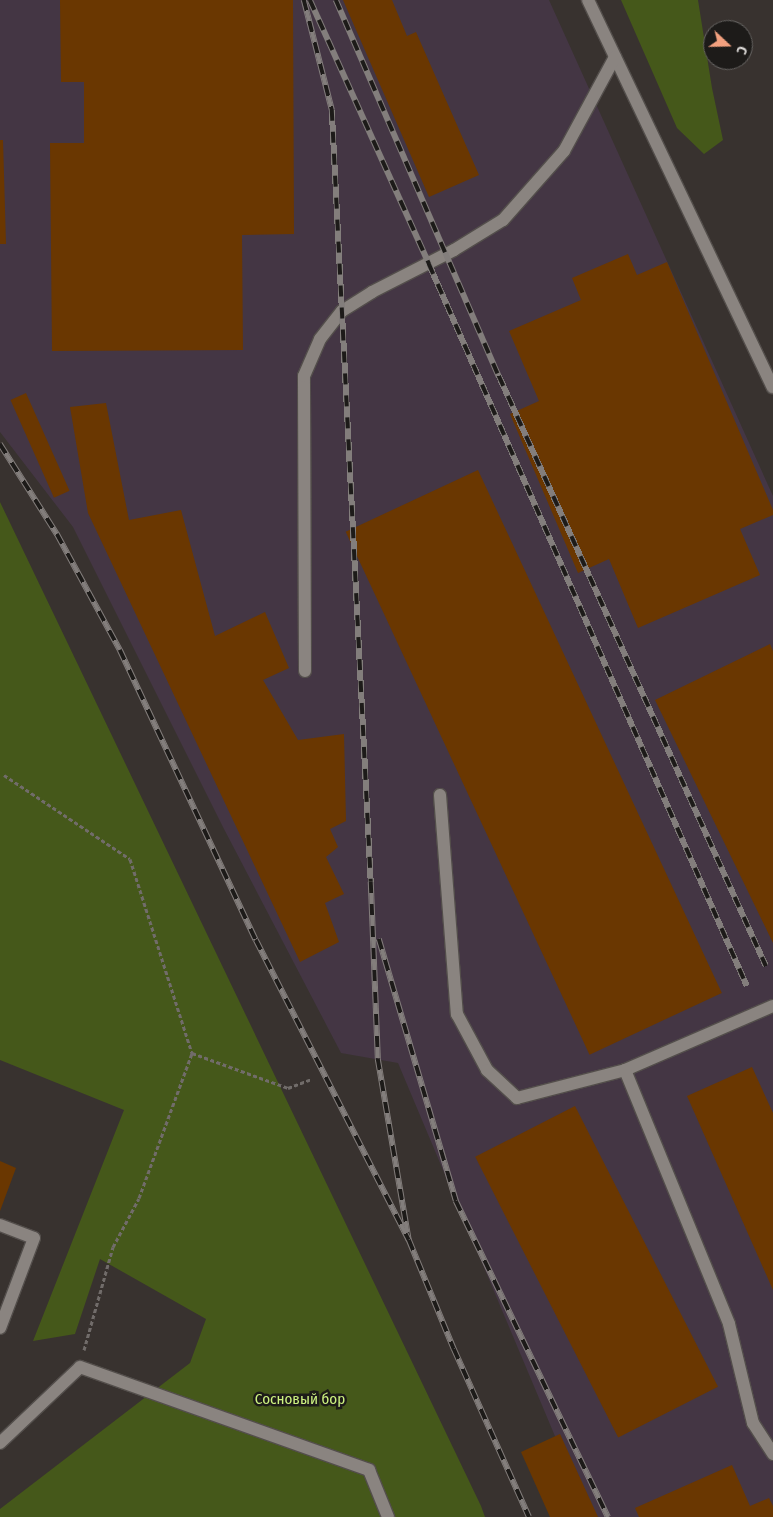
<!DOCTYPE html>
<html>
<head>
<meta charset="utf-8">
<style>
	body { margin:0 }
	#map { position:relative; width:773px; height:1517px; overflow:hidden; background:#38322f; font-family:"Fira Sans Condensed",sans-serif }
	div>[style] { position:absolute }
	.industrial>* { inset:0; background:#443644 }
	.green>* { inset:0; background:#45581a }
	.building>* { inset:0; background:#6a3701; transform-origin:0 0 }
	.path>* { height:3px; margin-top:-1.5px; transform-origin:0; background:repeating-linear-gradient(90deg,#716c6a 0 4px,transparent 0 6.5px) }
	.roads { filter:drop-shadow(1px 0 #534e4b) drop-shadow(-1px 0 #534e4b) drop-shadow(0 1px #534e4b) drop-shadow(0 -1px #534e4b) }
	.lane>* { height:12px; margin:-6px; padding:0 6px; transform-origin:6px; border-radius:6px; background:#8a8480 }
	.rail>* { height:5.5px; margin-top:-2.75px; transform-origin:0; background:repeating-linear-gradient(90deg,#1d1b19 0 11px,#837e7c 0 22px); box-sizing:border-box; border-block:1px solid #837e7c }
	span { translate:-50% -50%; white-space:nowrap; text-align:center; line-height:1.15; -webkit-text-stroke:5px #1d1b19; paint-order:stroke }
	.park-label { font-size:15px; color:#cdf281 }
	.north { position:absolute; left:703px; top:20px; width:50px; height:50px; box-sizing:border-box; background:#1d1b19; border:1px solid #676563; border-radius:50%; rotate:111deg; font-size:14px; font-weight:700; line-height:20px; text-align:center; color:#d7d4d2 }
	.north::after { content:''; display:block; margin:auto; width:18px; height:22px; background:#f2a07e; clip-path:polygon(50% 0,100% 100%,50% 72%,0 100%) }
</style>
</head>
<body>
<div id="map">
	<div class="industrial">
		<div style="clip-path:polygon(0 0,549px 0,773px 496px,773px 1517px,589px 1517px,398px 1063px,341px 1053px,224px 829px,73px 527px,0 432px)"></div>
	</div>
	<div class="green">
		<div style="clip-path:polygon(621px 0,698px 0,712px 88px,723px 140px,704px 154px,677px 128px)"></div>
		<div style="clip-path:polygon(0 502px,481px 1506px,485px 1517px,0 1517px,0 1509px,190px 1363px,206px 1319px,100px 1259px,75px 1334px,33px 1341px,124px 1110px,0 1060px)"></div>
	</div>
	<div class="building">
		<div style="clip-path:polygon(60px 0,293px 0,294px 234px,242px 235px,243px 350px,52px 351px,50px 143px,84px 143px,84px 82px,61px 82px)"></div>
		<div style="clip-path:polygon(343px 0,392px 0,407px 36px,416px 32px,479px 175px,429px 197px)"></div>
		<div style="clip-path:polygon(0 140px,3px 140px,6px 244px,0 244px)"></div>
		<div style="clip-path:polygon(628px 254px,637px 275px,667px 262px,773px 510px,773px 515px,740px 529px,760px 575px,638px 628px,609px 559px,578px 573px,510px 414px,539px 401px,509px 331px,581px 300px,572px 278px)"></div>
		<div style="left:26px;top:393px;width:107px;height:17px;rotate:66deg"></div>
		<div style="clip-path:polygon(106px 403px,129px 520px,181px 510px,215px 636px,265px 612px,289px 668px,263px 680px,298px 740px,344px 734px,346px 821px,330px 829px,338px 847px,326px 857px,344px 894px,325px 903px,339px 942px,300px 962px,88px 513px,70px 407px)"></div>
		<div style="left:478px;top:470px;width:577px;height:146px;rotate:65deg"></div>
		<div style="clip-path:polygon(770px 644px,773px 651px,773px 943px,655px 700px)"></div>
		<div style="clip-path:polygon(752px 1067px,773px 1113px,773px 1290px,687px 1096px)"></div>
		<div style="left:575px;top:1106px;width:315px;height:112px;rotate:63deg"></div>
		<div style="clip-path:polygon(0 1161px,16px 1168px,0 1211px)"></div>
		<div style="clip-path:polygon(560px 1434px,598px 1517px,550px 1517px,521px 1452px)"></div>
		<div style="clip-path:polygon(732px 1465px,750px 1506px,769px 1498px,773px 1506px,773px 1517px,639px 1517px,635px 1508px)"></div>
	</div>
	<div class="path">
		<div style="left:4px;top:775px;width:151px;rotate:33.7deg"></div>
		<div style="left:130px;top:859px;width:204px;rotate:72.3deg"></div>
		<div style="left:84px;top:1350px;width:107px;rotate:-74.3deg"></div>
		<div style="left:113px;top:1247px;width:55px;rotate:-62deg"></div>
		<div style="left:139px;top:1198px;width:154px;rotate:-69.9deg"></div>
		<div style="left:192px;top:1053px;width:102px;rotate:20deg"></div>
		<div style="left:288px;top:1088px;width:25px;rotate:-21deg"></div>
	</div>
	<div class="roads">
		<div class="lane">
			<div style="left:588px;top:0;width:429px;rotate:64.5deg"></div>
			<div style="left:305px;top:671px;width:295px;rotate:-90.2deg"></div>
			<div style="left:304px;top:376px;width:40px;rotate:-66.6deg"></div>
			<div style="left:320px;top:339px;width:36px;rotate:-52deg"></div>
			<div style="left:342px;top:311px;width:36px;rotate:-32deg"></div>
			<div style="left:372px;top:292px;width:92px;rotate:-27.1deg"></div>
			<div style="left:454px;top:250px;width:57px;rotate:-31.5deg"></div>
			<div style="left:503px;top:220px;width:92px;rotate:-48.5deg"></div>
			<div style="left:564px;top:151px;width:107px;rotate:-61.5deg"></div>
			<div style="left:440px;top:795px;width:220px;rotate:85.6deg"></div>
			<div style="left:457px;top:1014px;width:64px;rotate:61.8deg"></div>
			<div style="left:487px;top:1070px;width:41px;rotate:43deg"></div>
			<div style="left:517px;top:1098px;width:112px;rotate:-14.5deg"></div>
			<div style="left:625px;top:1070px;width:161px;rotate:-23.4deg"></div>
			<div style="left:625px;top:1070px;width:274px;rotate:67.7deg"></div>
			<div style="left:729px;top:1324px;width:102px;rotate:76.4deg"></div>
			<div style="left:753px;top:1423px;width:37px;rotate:57deg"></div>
			<div style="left:0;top:1225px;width:36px;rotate:21deg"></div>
			<div style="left:34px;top:1238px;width:96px;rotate:110.7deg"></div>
			<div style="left:0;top:1443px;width:110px;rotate:-43.5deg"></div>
			<div style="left:80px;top:1367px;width:307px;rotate:19.6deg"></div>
			<div style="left:369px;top:1470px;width:51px;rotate:68deg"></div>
		</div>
	</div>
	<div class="rail">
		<div style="left:304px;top:0;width:114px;rotate:75.7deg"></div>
		<div style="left:332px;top:110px;width:773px;rotate:87.11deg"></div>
		<div style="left:371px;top:882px;width:177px;rotate:87.7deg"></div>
		<div style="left:378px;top:1059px;width:184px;rotate:80.3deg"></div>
		<div style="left:310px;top:0;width:290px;rotate:65.7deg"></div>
		<div style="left:429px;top:264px;width:789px;rotate:66.23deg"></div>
		<div style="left:336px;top:0;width:410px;rotate:66.6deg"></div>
		<div style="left:499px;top:376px;width:648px;rotate:65.65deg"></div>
		<div style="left:0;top:444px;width:107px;rotate:57.7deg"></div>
		<div style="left:57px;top:534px;width:132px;rotate:61.5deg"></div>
		<div style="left:120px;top:650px;width:320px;rotate:64.9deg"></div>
		<div style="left:256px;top:940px;width:337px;rotate:63deg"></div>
		<div style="left:409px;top:1240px;width:118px;rotate:67.6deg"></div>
		<div style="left:454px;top:1349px;width:184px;rotate:65.9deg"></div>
		<div style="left:379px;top:939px;width:273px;rotate:73.6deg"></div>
		<div style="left:456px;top:1201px;width:351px;rotate:64.3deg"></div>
	</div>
	<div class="park-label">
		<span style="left:300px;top:1400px">Сосновый бор</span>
	</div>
	<div class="north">С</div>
</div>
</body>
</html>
